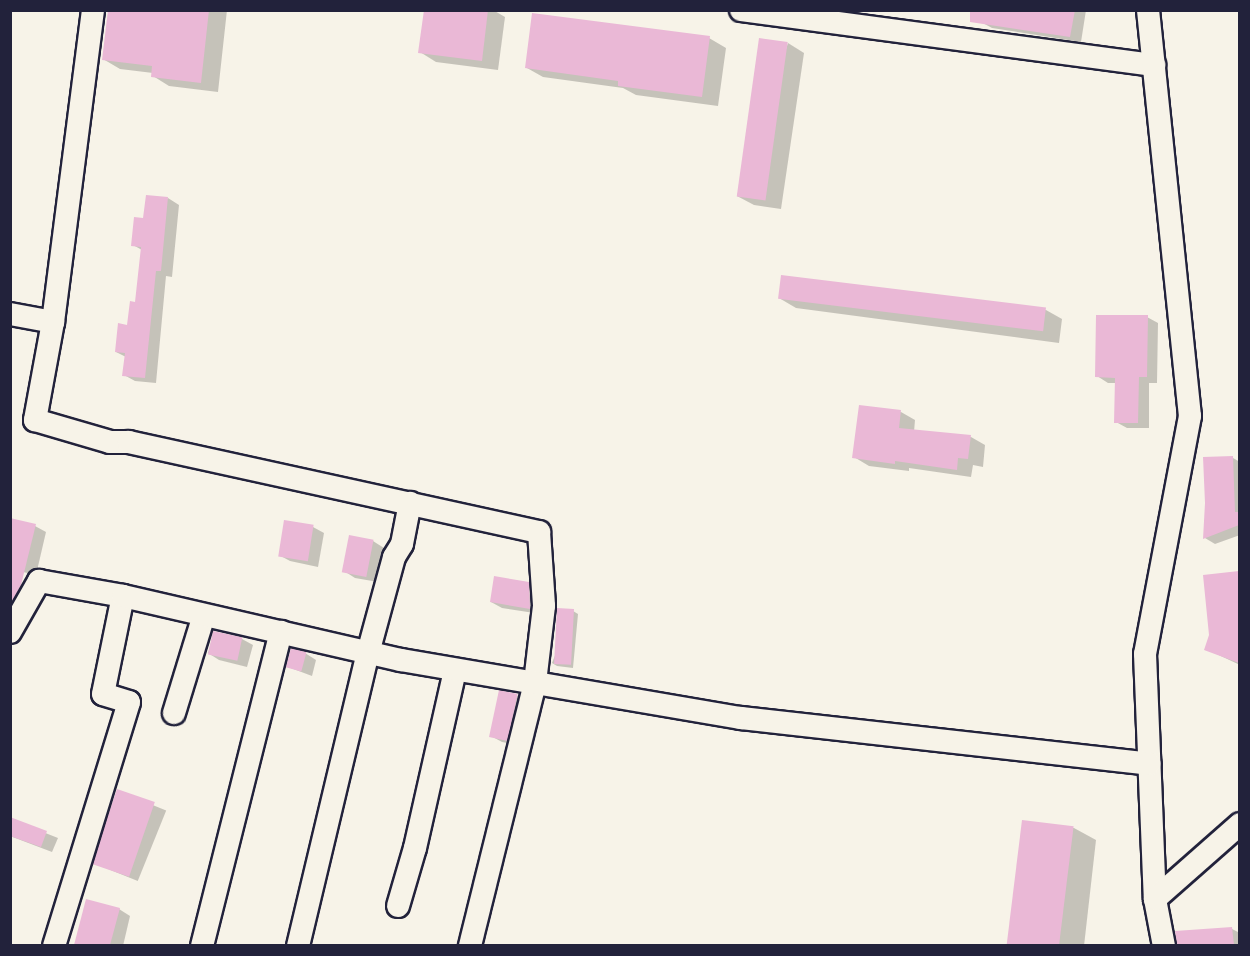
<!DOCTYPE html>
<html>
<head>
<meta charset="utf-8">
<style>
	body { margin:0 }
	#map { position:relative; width:1250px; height:956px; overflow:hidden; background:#f7f3e8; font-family:Mynerve,sans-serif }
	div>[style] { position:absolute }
	.shadow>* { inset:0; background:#0003; transform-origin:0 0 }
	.building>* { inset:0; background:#eab8d6; transform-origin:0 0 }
	.roads { filter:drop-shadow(2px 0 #22223b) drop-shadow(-2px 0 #22223b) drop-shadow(0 2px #22223b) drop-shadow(0 -2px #22223b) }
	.minor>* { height:22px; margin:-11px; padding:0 11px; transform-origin:11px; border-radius:11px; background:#f7f3e8 }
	span { translate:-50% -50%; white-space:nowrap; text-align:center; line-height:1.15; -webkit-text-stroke:4.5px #f7f3e8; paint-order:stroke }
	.frame { position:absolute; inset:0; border:12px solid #22223b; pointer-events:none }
</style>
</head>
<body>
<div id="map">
	<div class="shadow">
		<div style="clip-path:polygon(109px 10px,227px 10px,218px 92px,169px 86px,153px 76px,153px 73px,120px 69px,103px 59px)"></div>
		<div style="clip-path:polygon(425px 10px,493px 10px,505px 17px,498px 70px,436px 62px,420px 52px)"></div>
		<div style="clip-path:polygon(982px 10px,1086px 10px,1081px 42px,992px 28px,981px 22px)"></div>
		<div style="clip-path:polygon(709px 38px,726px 48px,718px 106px,636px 95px,623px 88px,543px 77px,527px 68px)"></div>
		<div style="clip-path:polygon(788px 43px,804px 53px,781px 209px,754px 205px,737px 196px)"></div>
		<div style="clip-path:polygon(168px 198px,179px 205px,172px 277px,166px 276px,156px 383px,135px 381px,124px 375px,126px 357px,116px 352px,137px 304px,142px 250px,133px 245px,145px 220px)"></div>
		<div style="clip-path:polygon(779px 298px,1046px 310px,1062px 319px,1059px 343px,796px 308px)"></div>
		<div style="clip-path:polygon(1147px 317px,1158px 323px,1157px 383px,1149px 383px,1149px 428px,1127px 428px,1116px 422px,1116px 383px,1108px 383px,1097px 376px)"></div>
		<div style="clip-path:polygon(861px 407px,901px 412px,915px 420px,914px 432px,971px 437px,985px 445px,983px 467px,973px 465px,971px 477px,909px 468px,909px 471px,869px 466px,854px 457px)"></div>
		<div style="clip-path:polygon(1233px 458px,1240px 462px,1240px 535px,1215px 544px,1205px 538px)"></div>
		<div style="clip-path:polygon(35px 526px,46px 532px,36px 575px,10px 569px)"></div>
		<div style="clip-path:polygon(313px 527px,324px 533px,318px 567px,290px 561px,279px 555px)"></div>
		<div style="clip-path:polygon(373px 541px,384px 548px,378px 582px,355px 578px,344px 571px)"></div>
		<div style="clip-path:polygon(1240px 573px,1240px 624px,1225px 626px,1205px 576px)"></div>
		<div style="clip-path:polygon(528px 583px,539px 589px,541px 614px,502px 608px,491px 602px)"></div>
		<div style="clip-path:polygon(573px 611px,578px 614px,573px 668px,557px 666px,552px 663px)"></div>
		<div style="clip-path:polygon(1209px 621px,1240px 632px,1240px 665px,1206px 649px,1211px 635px)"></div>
		<div style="clip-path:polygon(214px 632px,242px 639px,253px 645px,247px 667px,219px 660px,208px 653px)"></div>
		<div style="clip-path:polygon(305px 653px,316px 660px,312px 676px,288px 667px)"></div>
		<div style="clip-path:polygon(518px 695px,529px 701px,518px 745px,502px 742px,491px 736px)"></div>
		<div style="left:118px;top:791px;width:52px;height:76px;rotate:22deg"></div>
		<div style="clip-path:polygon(10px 819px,58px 838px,52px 852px,10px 836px)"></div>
		<div style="clip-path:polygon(1023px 822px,1074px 828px,1096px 840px,1084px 946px,1010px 946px)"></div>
		<div style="clip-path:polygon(87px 901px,119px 909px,130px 916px,123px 946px,76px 946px)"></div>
		<div style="clip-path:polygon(1232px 929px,1240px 933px,1240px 946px,1199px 946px,1198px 931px)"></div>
	</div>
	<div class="building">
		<div style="clip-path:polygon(108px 10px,209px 10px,201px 83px,151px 77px,152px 66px,102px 60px)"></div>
		<div style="clip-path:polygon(424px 10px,488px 10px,482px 61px,418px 53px)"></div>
		<div style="clip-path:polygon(970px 10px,1075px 10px,1070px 37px,970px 22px)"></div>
		<div style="clip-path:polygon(532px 13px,710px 36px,702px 97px,618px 86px,618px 81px,525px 68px)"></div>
		<div style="left:759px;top:38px;width:29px;height:160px;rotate:8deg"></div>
		<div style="clip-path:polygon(146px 195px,168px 197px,161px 271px,156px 271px,145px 378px,122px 376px,125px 353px,115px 352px,118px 323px,127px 325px,130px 301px,135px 302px,141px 247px,131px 246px,134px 217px,143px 218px)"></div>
		<div style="left:781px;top:275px;width:267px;height:24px;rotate:7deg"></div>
		<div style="clip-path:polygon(1096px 315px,1148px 315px,1147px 377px,1139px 377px,1138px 423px,1114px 423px,1115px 378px,1095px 377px)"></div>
		<div style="clip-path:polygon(859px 405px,901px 410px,899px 428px,971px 435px,968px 459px,958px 458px,957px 470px,895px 461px,895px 464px,852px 458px)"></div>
		<div style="clip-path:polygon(1233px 456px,1235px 512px,1239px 512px,1239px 525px,1203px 539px,1205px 503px,1203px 457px)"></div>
		<div style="clip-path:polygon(10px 518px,36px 524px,21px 585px,13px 600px,10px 599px)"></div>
		<div style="left:284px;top:520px;width:30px;height:37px;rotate:9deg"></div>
		<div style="left:349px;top:535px;width:25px;height:38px;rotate:11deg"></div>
		<div style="clip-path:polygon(1239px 571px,1239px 663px,1204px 650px,1209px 635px,1203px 575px)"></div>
		<div style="clip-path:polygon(494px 576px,529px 582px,530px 609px,490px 602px)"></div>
		<div style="left:557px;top:608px;width:17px;height:56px;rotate:3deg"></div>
		<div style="left:213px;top:631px;width:30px;height:24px;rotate:12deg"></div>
		<div style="left:291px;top:648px;width:16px;height:20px;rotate:15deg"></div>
		<div style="left:499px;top:690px;width:19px;height:48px;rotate:12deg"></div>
		<div style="left:117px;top:789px;width:40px;height:79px;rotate:19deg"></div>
		<div style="clip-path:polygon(10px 817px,47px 831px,41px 847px,10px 836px)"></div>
		<div style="left:1022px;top:820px;width:52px;height:126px;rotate:7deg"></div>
		<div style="clip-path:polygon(86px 899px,120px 908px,110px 945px,74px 945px)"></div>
		<div style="clip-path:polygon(1232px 927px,1234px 945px,1177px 945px,1175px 931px)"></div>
	</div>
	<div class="roads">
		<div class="minor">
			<div style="left:93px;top:10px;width:315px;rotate:97.3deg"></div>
			<div style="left:53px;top:322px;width:100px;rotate:100.4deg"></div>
			<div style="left:35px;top:420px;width:78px;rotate:16.3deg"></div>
			<div style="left:110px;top:442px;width:19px"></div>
			<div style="left:129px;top:442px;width:420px;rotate:12.4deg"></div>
			<div style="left:539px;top:532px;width:74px;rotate:86.1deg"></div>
			<div style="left:544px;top:606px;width:78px;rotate:96.7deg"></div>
			<div style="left:535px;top:683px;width:271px;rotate:103.9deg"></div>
			<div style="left:741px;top:10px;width:417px;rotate:7.6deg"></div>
			<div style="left:1148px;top:10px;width:408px;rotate:84.1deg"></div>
			<div style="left:1190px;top:416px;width:242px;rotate:100.7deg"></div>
			<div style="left:1145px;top:654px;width:245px;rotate:87.7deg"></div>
			<div style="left:1155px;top:899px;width:48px;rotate:79.2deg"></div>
			<div style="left:10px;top:314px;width:44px;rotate:10.5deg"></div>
			<div style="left:10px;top:632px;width:59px;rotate:-60.4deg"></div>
			<div style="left:39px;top:581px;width:85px;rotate:10.1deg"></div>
			<div style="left:174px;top:713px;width:102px;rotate:-73deg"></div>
			<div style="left:1155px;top:899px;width:113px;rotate:-41.4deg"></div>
			<div style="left:398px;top:906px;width:60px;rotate:-73.7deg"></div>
			<div style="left:415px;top:848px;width:182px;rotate:-77.3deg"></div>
			<div style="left:54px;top:946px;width:255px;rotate:-72.9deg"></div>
			<div style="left:129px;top:702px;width:27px;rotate:-163deg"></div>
			<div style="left:103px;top:694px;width:100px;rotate:-78.5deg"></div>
			<div style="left:123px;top:596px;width:285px;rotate:13deg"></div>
			<div style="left:401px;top:660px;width:345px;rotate:9.7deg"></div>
			<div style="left:741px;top:718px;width:411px;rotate:6.4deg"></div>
			<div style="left:202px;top:946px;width:324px;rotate:-75.9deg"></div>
			<div style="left:298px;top:946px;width:301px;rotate:-76.6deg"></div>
			<div style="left:368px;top:653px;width:99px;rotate:-74.8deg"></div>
			<div style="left:394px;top:557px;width:15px;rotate:-58deg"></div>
			<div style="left:402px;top:544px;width:42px;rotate:-79deg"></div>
		</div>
	</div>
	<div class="frame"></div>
</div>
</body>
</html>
